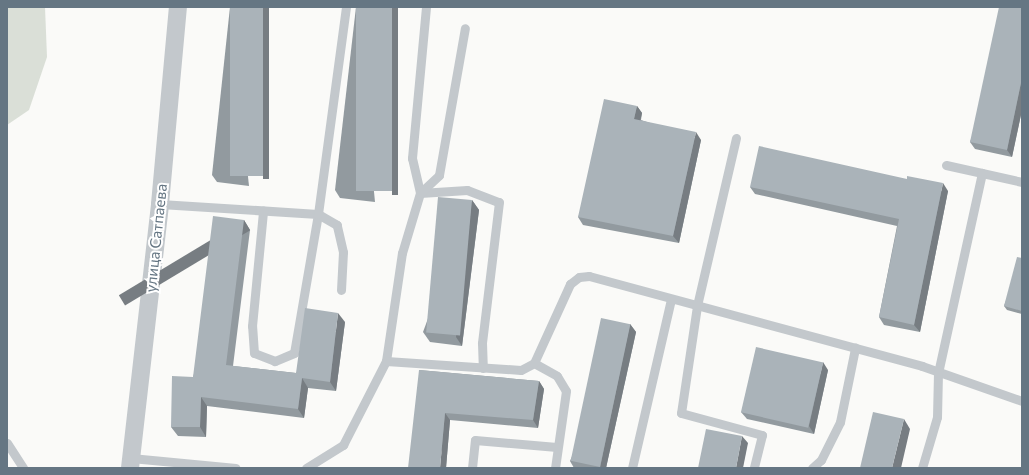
<!DOCTYPE html>
<html>
<head>
<meta charset="utf-8">
<style>
	body { margin:0 }
	#map { position:relative; width:1029px; height:475px; overflow:hidden; background:#fafaf8; font-family:Commissioner,sans-serif }
	div>[style] { position:absolute }
	.green>* { inset:0; background:#dadfd7 }
	.lane>* { height:9px; margin:-4.5px; padding:0 4.5px; transform-origin:4.5px; border-radius:4.5px; background:#c3c8cc }
	.street>* { height:18px; margin:-9px; padding:0 9px; transform-origin:9px; border-radius:9px; background:#c3c8cc }
	.wall>* { inset:0; background:#929a9f }
	.shaded-wall>* { inset:0; background:#777d82; transform-origin:0 0 }
	.building>* { inset:0; background:#aab3b9; transform-origin:0 0 }
	span { translate:-50% -50%; white-space:nowrap; text-align:center; line-height:1.15; -webkit-text-stroke:4px #fff; paint-order:stroke }
	.street-label { font-size:15px; color:#657683 }
	.frame { position:absolute; inset:0; border:8px solid #657683; pointer-events:none }
</style>
</head>
<body>
<div id="map">
	<div class="green">
		<div style="clip-path:polygon(7px 7px,45px 7px,47px 57px,29px 110px,7px 125px)"></div>
	</div>
	<div class="lane">
		<div style="left:426px;top:7px;width:152px;rotate:95.3deg"></div>
		<div style="left:412px;top:158px;width:36px;rotate:77deg"></div>
		<div style="left:420px;top:193px;width:47px;rotate:-3.7deg"></div>
		<div style="left:467px;top:190px;width:34px;rotate:21deg"></div>
		<div style="left:499px;top:202px;width:142px;rotate:96.9deg"></div>
		<div style="left:482px;top:343px;width:25px;rotate:88deg"></div>
		<div style="left:736px;top:138px;width:172px;rotate:103.1deg"></div>
		<div style="left:697px;top:306px;width:108px;rotate:98.5deg"></div>
		<div style="left:681px;top:413px;width:84px;rotate:15.2deg"></div>
		<div style="left:762px;top:435px;width:34px;rotate:104deg"></div>
		<div style="left:946px;top:165px;width:78px;rotate:12.6deg"></div>
		<div style="left:160px;top:204px;width:158px;rotate:3.6deg"></div>
		<div style="left:318px;top:214px;width:141px;rotate:99.8deg"></div>
		<div style="left:294px;top:353px;width:21px;rotate:157deg"></div>
		<div style="left:275px;top:361px;width:22px;rotate:-159deg"></div>
		<div style="left:254px;top:353px;width:27px;rotate:-94deg"></div>
		<div style="left:252px;top:326px;width:116px;rotate:-84.5deg"></div>
		<div style="left:341px;top:290px;width:38px;rotate:-87deg"></div>
		<div style="left:343px;top:252px;width:28px;rotate:-103deg"></div>
		<div style="left:337px;top:225px;width:22px;rotate:-150deg"></div>
		<div style="left:318px;top:214px;width:209px;rotate:-82.3deg"></div>
		<div style="left:386px;top:361px;width:109px;rotate:-81.6deg"></div>
		<div style="left:402px;top:253px;width:63px;rotate:-73.3deg"></div>
		<div style="left:420px;top:193px;width:26px;rotate:-43deg"></div>
		<div style="left:439px;top:175px;width:149px;rotate:-80deg"></div>
		<div style="left:534px;top:363px;width:26px;rotate:29deg"></div>
		<div style="left:557px;top:376px;width:17px;rotate:59deg"></div>
		<div style="left:566px;top:391px;width:78px;rotate:98.1deg"></div>
		<div style="left:7px;top:443px;width:30px;rotate:57deg"></div>
		<div style="left:131px;top:458px;width:105px;rotate:5.4deg"></div>
		<div style="left:306px;top:468px;width:44px;rotate:-31.9deg"></div>
		<div style="left:343px;top:445px;width:94px;rotate:-62.9deg"></div>
		<div style="left:386px;top:361px;width:135px;rotate:3.8deg"></div>
		<div style="left:521px;top:370px;width:15px;rotate:-28deg"></div>
		<div style="left:534px;top:363px;width:87px;rotate:-65.5deg"></div>
		<div style="left:570px;top:284px;width:11px;rotate:-38deg"></div>
		<div style="left:579px;top:277px;width:10px;rotate:-6deg"></div>
		<div style="left:589px;top:276px;width:345px;rotate:15.1deg"></div>
		<div style="left:922px;top:366px;width:106px;rotate:19.3deg"></div>
		<div style="left:472px;top:468px;width:28px;rotate:-84deg"></div>
		<div style="left:475px;top:440px;width:82px;rotate:4.9deg"></div>
		<div style="left:632px;top:468px;width:173px;rotate:-77deg"></div>
		<div style="left:812px;top:468px;width:12px;rotate:-42deg"></div>
		<div style="left:821px;top:460px;width:42px;rotate:-63.4deg"></div>
		<div style="left:840px;top:422px;width:76px;rotate:-78.5deg"></div>
		<div style="left:922px;top:468px;width:53px;rotate:-73.6deg"></div>
		<div style="left:937px;top:417px;width:44px;rotate:-88.7deg"></div>
		<div style="left:938px;top:373px;width:205px;rotate:-77.6deg"></div>
	</div>
	<div class="street">
		<div style="left:130px;top:468px;width:266px;rotate:-83.5deg"></div>
		<div style="left:160px;top:204px;width:198px;rotate:-84.8deg"></div>
	</div>
	<div class="wall">
		<div style="clip-path:polygon(230px 7px,249px 186px,217px 182px,212px 175px)"></div>
		<div style="clip-path:polygon(356px 7px,375px 202px,340px 198px,335px 190px)"></div>
		<div style="clip-path:polygon(1022px 7px,1022px 110px,1012px 157px,975px 149px,970px 142px)"></div>
		<div style="clip-path:polygon(637px 106px,642px 113px,641px 120px,701px 140px,679px 243px,583px 225px,578px 217px)"></div>
		<div style="clip-path:polygon(750px 187px,948px 191px,920px 332px,884px 325px,879px 317px,897px 226px,755px 194px)"></div>
		<div style="clip-path:polygon(472px 200px,479px 210px,462px 346px,430px 342px,423px 332px)"></div>
		<div style="clip-path:polygon(244px 220px,250px 230px,233px 366px,296px 373px,345px 322px,336px 391px,308px 388px,304px 418px,207px 406px,206px 437px,178px 436px,171px 427px,193px 377px)"></div>
		<div style="clip-path:polygon(1022px 258px,1022px 314px,1007px 310px,1004px 306px)"></div>
		<div style="clip-path:polygon(630px 324px,636px 332px,606px 468px,574px 468px,570px 461px)"></div>
		<div style="clip-path:polygon(419px 370px,539px 381px,544px 389px,538px 428px,450px 420px,446px 468px)"></div>
		<div style="clip-path:polygon(828px 370px,814px 434px,747px 419px,741px 412px)"></div>
	</div>
	<div class="shaded-wall">
		<div style="left:263px;top:7px;width:6px;height:172px"></div>
		<div style="left:392px;top:7px;width:6px;height:188px"></div>
		<div style="clip-path:polygon(1022px 78px,1022px 110px,1012px 157px,1007px 150px)"></div>
		<div style="clip-path:polygon(637px 106px,642px 113px,639px 126px,634px 119px)"></div>
		<div style="clip-path:polygon(696px 132px,701px 140px,679px 243px,673px 236px)"></div>
		<div style="clip-path:polygon(943px 183px,948px 191px,920px 332px,914px 325px)"></div>
		<div style="clip-path:polygon(472px 200px,479px 210px,462px 346px,456px 337px)"></div>
		<div style="left:244px;top:220px;width:12px;height:146px;rotate:59deg"></div>
		<div style="clip-path:polygon(338px 313px,345px 322px,336px 391px,330px 382px)"></div>
		<div style="clip-path:polygon(630px 324px,636px 332px,606px 468px,600px 468px)"></div>
		<div style="clip-path:polygon(823px 362px,828px 370px,814px 434px,809px 426px)"></div>
		<div style="clip-path:polygon(302px 378px,308px 388px,304px 418px,298px 409px)"></div>
		<div style="clip-path:polygon(539px 381px,544px 389px,538px 428px,533px 420px)"></div>
		<div style="clip-path:polygon(201px 397px,207px 406px,206px 437px,200px 427px)"></div>
		<div style="clip-path:polygon(445px 413px,450px 420px,446px 468px,440px 468px)"></div>
		<div style="clip-path:polygon(904px 419px,910px 429px,901px 468px,892px 468px)"></div>
		<div style="clip-path:polygon(742px 436px,748px 443px,743px 468px,736px 468px)"></div>
	</div>
	<div class="building">
		<div style="left:230px;top:7px;width:33px;height:169px"></div>
		<div style="left:356px;top:7px;width:36px;height:184px"></div>
		<div style="clip-path:polygon(999px 7px,1022px 7px,1022px 78px,1007px 150px,970px 142px)"></div>
		<div style="clip-path:polygon(604px 99px,637px 106px,634px 119px,696px 132px,673px 236px,578px 217px)"></div>
		<div style="clip-path:polygon(759px 146px,907px 179px,907px 176px,943px 183px,914px 325px,879px 317px,899px 219px,750px 187px)"></div>
		<div style="left:438px;top:197px;width:34px;height:136px;rotate:5deg"></div>
		<div style="clip-path:polygon(213px 216px,244px 220px,226px 365px,296px 373px,305px 308px,338px 313px,330px 382px,302px 378px,298px 409px,201px 397px,200px 427px,171px 427px,172px 376px,193px 377px)"></div>
		<div style="clip-path:polygon(1017px 257px,1022px 258px,1022px 311px,1004px 306px)"></div>
		<div style="left:601px;top:318px;width:30px;height:146px;rotate:12deg"></div>
		<div style="left:756px;top:347px;width:69px;height:67px;rotate:13deg"></div>
		<div style="clip-path:polygon(419px 370px,539px 381px,533px 420px,445px 413px,440px 468px,408px 468px)"></div>
		<div style="clip-path:polygon(873px 412px,904px 419px,892px 468px,860px 468px)"></div>
		<div style="clip-path:polygon(706px 429px,742px 436px,736px 468px,698px 468px)"></div>
	</div>
	<div class="street-label">
		<span style="left:156px;top:238px;rotate:-84deg">улица Сатпаева</span>
	</div>
	<div class="frame"></div>
</div>
</body>
</html>
